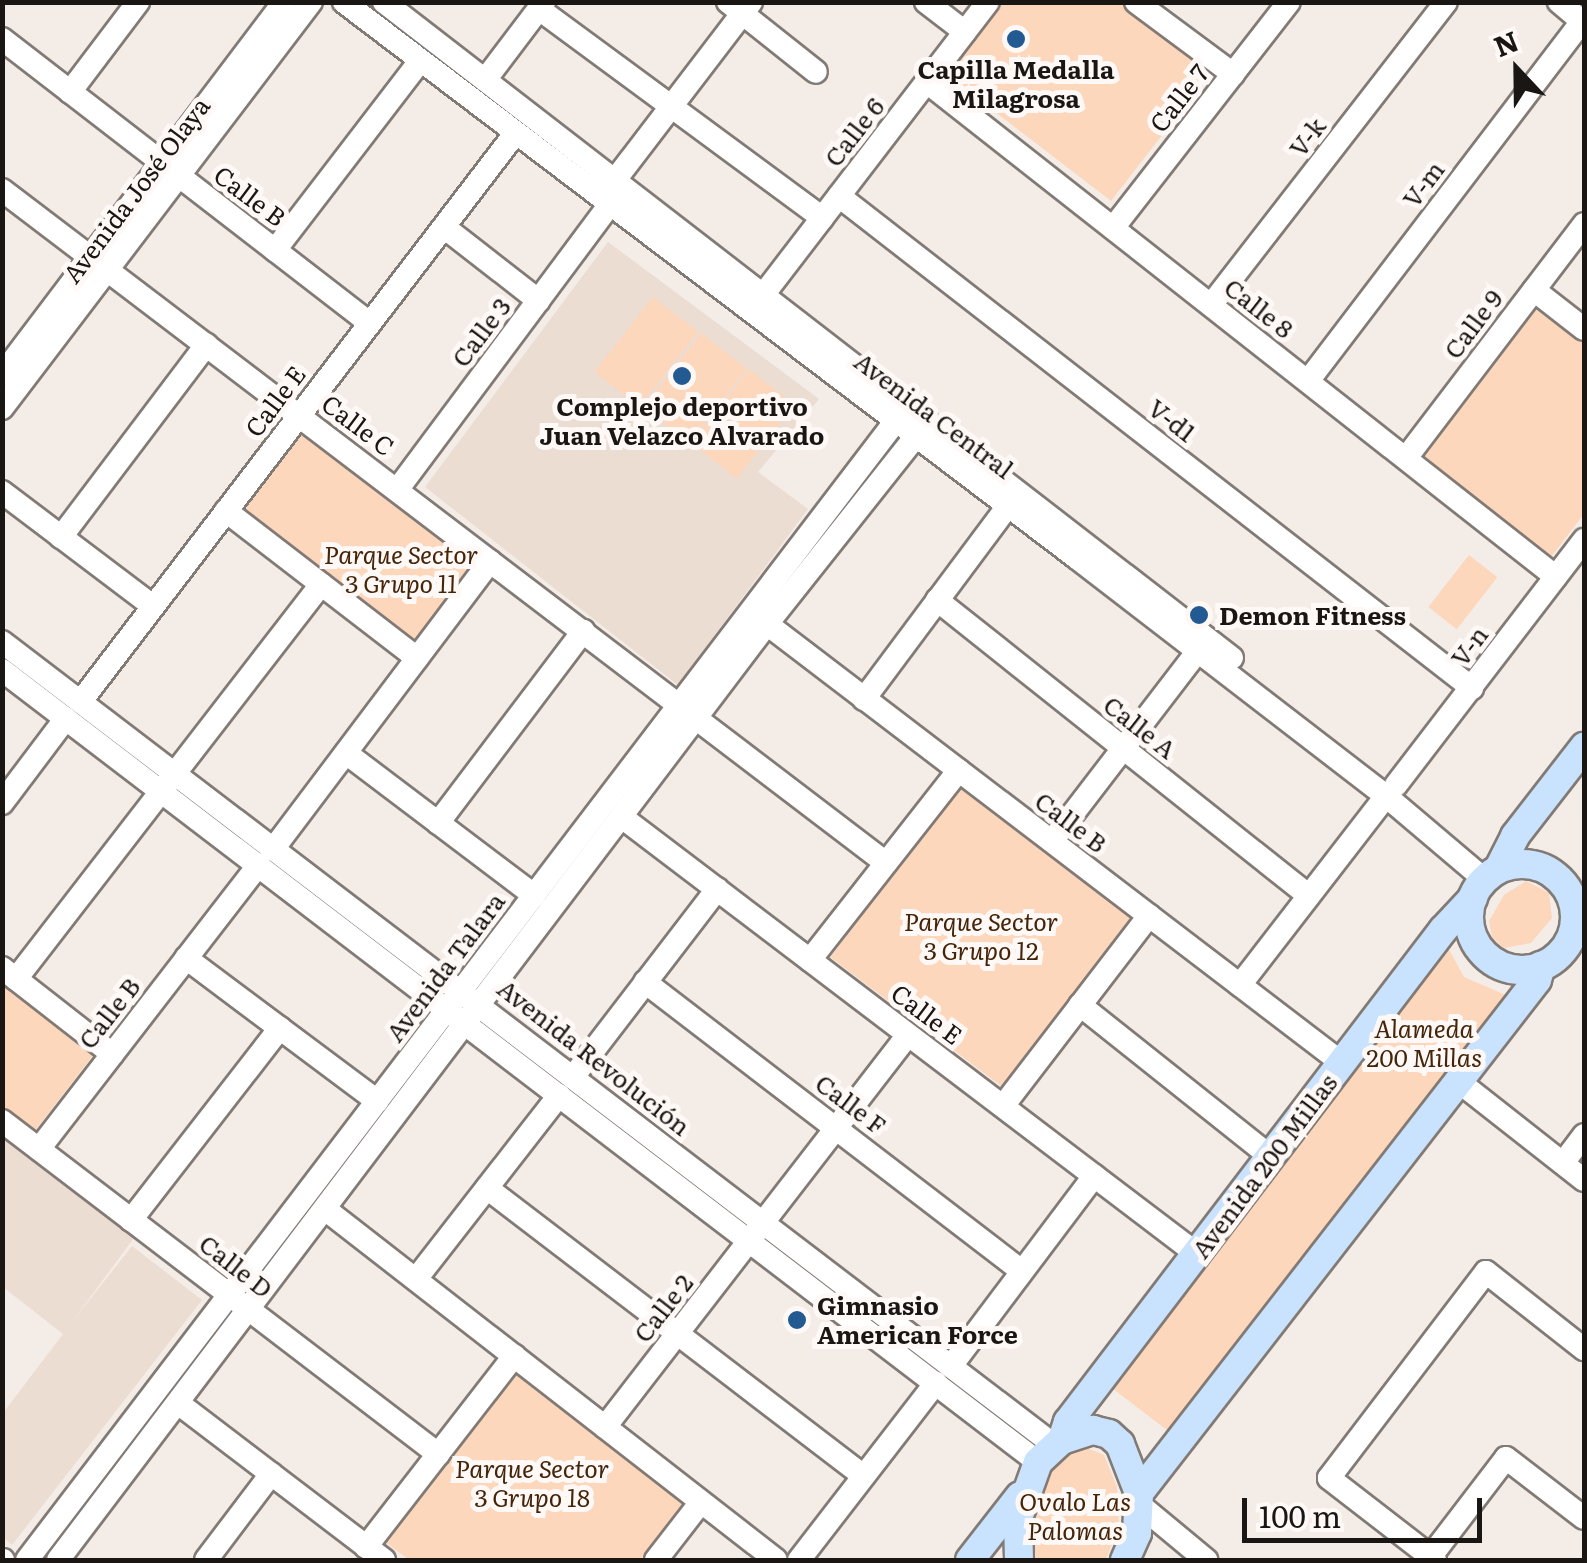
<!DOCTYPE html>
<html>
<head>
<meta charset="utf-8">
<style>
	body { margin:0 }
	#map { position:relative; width:1587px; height:1563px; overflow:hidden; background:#f4ece6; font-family:Literata,serif }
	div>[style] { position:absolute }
	.built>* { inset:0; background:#ecddd3 }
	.green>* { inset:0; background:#fdd7bc; transform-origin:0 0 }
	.roads { filter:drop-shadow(2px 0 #827a75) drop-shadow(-2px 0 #827a75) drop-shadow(0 2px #827a75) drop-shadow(0 -2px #827a75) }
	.minor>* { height:22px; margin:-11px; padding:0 11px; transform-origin:11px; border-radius:11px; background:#fff }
	.major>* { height:28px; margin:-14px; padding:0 14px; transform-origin:14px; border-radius:14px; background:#c9e2fd }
	.major>.ring { margin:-14px; padding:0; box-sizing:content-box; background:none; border:28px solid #c9e2fd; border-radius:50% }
	.dots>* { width:28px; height:28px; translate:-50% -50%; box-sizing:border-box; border:5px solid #fef9f6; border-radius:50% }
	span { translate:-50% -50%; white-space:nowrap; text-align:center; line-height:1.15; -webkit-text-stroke:10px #fef9f6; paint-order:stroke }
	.poi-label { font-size:25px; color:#191614; font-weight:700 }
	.left { translate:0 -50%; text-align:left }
	.street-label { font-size:25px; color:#191614 }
	.park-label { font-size:25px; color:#44250a; font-style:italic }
	.frame { position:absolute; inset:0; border:5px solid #191614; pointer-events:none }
	.north { position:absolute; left:1467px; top:20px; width:100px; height:100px; -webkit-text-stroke:8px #fef9f6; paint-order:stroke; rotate:338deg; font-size:28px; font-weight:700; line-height:40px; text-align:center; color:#191614 }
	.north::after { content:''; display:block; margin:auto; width:35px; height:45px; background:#191614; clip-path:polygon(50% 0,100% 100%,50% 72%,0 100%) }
	.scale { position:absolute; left:1242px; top:1498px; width:240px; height:45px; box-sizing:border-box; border:5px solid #191614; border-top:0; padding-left:12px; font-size:30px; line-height:35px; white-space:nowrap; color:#191614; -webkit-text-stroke:8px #fef9f6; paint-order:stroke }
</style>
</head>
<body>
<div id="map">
	<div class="built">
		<div style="clip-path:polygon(608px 242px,819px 399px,758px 472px,808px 509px,678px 685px,425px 487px)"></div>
		<div style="clip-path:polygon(2px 1127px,139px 1231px,72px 1322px,132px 1246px,202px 1300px,12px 1545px,3px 1537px,3px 1413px,63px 1334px,3px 1287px)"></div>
	</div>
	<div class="green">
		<div style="clip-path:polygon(1003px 2px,1131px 3px,1215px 67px,1111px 201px,947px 75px)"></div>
		<div style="left:653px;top:297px;width:57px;height:95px;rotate:38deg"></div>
		<div style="clip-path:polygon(1537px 306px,1584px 343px,1584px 514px,1551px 557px,1420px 453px)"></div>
		<div style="left:701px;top:333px;width:58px;height:94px;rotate:38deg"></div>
		<div style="left:749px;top:369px;width:58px;height:94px;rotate:38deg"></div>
		<div style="left:298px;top:430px;width:223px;height:104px;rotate:36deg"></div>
		<div style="left:1469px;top:555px;width:36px;height:66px;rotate:38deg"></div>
		<div style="left:961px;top:784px;width:220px;height:217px;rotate:37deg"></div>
		<div style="clip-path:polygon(1526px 881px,1549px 893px,1552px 918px,1531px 943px,1503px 948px,1492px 937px,1489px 921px,1504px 895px)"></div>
		<div style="clip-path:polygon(1446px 944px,1464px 977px,1508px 996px,1176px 1437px,1108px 1385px)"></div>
		<div style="clip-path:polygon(2px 977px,98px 1049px,34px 1132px,3px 1107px)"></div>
		<div style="clip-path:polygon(516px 1373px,684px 1505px,640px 1560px,409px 1560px,384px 1541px)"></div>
		<div style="clip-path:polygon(1087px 1448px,1104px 1455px,1117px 1487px,1119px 1526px,1106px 1560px,1030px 1560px,1028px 1528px,1043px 1479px,1069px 1452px)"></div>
	</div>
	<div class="roads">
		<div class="minor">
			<div style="left:344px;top:2px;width:920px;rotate:37.18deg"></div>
			<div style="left:1077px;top:558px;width:390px;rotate:37.6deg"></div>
			<div style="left:1386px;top:796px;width:130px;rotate:40.3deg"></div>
			<div style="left:384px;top:2px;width:1072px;rotate:37.72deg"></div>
			<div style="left:728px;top:2px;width:112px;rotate:38.5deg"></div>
			<div style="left:926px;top:2px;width:49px;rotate:37.6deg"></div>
			<div style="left:1136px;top:2px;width:121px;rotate:36.6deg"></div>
			<div style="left:1559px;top:2px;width:33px;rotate:40deg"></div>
			<div style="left:539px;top:9px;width:352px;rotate:36.4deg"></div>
			<div style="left:2px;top:39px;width:465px;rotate:37.7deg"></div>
			<div style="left:485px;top:80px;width:98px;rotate:-52.9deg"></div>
			<div style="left:927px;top:82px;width:800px;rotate:38.2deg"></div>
			<div style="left:70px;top:92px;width:113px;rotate:-52.9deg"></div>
			<div style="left:615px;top:180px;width:224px;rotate:-52.6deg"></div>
			<div style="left:2px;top:190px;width:1111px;rotate:37.28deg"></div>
			<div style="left:839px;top:196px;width:802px;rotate:37.86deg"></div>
			<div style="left:444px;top:227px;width:120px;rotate:37.9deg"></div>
			<div style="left:1113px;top:228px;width:286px;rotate:-52.1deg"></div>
			<div style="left:275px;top:250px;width:237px;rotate:-52.5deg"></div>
			<div style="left:1534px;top:290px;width:63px;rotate:38deg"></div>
			<div style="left:763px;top:295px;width:369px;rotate:-52.5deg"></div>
			<div style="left:1211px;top:305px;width:383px;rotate:-52.2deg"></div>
			<div style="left:2px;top:375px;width:468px;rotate:-52.9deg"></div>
			<div style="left:1308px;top:381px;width:452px;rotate:-52.7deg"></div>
			<div style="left:2px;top:408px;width:510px;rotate:-52.73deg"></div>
			<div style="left:1406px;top:458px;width:294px;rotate:-52.7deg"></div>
			<div style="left:397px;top:490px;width:353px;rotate:-53.3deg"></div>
			<div style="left:2px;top:492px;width:189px;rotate:37.1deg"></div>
			<div style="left:226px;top:511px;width:241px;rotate:37.6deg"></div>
			<div style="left:61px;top:537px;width:241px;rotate:-52.9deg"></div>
			<div style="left:937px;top:600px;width:475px;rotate:38.5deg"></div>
			<div style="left:767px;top:624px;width:723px;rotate:37.36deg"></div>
			<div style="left:2px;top:642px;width:1325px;rotate:37.36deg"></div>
			<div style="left:2px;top:670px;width:1304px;rotate:37.4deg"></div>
			<div style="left:864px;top:699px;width:241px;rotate:-53.3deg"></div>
			<div style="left:81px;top:701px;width:713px;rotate:-52.58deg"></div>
			<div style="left:346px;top:753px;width:236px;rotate:37.1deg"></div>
			<div style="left:1396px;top:785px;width:309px;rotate:-52.5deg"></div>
			<div style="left:2px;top:803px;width:106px;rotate:-53deg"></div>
			<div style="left:623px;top:818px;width:721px;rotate:37.22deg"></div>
			<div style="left:438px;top:823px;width:241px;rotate:-52.9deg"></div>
			<div style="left:1052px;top:841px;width:240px;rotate:-52.5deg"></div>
			<div style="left:274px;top:848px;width:359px;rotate:-53deg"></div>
			<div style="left:1574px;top:927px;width:13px;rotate:39deg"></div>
			<div style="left:186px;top:958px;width:239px;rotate:36.8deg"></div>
			<div style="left:810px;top:960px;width:241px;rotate:-51.9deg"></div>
			<div style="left:2px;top:968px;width:140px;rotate:38deg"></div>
			<div style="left:16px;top:979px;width:499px;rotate:-52.3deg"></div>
			<div style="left:645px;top:982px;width:475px;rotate:37.5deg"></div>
			<div style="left:1240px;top:985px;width:239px;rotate:-52.3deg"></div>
			<div style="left:1080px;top:1005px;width:243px;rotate:38.5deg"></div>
			<div style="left:573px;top:1077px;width:237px;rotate:-52.5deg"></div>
			<div style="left:1458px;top:1081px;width:160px;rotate:38.2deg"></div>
			<div style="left:1003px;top:1106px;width:240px;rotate:-52.5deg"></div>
			<div style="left:2px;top:1121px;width:549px;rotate:37.37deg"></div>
			<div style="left:39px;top:1149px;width:360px;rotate:-52.3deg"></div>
			<div style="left:1563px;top:1163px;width:35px;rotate:-53deg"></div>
			<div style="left:487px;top:1188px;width:474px;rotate:37.4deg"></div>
			<div style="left:325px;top:1209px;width:571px;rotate:37.89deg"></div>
			<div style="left:131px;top:1220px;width:243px;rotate:-52.2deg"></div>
			<div style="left:416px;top:1279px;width:233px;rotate:-52.1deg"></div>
			<div style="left:951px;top:1366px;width:238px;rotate:-53deg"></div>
			<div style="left:178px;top:1403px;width:259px;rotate:37.3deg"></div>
			<div style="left:605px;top:1427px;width:495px;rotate:-52.3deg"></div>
			<div style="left:1141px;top:1506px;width:85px;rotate:39.7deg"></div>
			<div style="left:366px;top:1547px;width:242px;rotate:-52.2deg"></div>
			<div style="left:2px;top:1560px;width:1px"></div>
			<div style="left:27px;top:1560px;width:1451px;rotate:-52.67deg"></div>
			<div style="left:58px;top:1560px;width:1174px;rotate:-52.86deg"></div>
			<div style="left:767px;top:624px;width:258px;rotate:-51.6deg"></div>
			<div style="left:206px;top:1560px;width:108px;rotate:-52.9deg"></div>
			<div style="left:656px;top:1560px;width:73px;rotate:-52.2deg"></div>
			<div style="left:799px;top:1560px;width:224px;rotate:-52.3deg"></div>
			<div style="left:1428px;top:1560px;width:128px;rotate:-52.6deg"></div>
			<div style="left:1506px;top:1458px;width:98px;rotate:37.6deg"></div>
			<div style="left:1435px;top:1560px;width:134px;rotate:-142.3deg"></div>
			<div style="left:1329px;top:1478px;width:259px;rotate:-52.7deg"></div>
			<div style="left:1486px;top:1272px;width:125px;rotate:38.2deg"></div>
		</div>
		<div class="major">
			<div class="ring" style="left:1469px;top:864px;width:78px;height:78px"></div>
			<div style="left:1499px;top:868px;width:36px;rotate:-63deg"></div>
			<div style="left:1515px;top:836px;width:113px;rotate:-52.2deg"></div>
			<div style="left:1062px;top:1440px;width:19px;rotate:-72deg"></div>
			<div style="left:1068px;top:1422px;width:619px;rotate:-52.69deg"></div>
			<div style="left:1443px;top:930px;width:44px;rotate:-46.8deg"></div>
			<div style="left:1139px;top:1493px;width:649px;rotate:-52.19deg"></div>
			<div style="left:1537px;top:980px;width:15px;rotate:-74deg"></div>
			<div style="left:970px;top:1560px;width:81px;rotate:-52deg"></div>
			<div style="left:1019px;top:1560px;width:42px;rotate:-91.4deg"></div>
			<div style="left:1018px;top:1518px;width:59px;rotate:-70.3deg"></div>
			<div style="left:1038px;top:1462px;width:33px;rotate:-43deg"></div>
			<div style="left:1062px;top:1440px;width:33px;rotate:-18deg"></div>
			<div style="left:1093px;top:1430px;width:16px;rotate:14deg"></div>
			<div style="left:1109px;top:1434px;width:15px;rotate:42deg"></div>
			<div style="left:1120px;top:1444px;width:53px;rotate:68.8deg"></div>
			<div style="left:1139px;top:1493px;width:40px;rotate:92.9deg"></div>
			<div style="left:1137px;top:1533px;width:30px;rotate:114deg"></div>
		</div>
	</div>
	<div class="dots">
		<div style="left:1016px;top:39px;background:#225a91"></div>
		<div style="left:682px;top:376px;background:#225a91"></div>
		<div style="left:1199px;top:615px;background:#225a91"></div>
		<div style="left:797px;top:1320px;background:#225a91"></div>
	</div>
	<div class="poi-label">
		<span style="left:1016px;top:84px">Capilla Medalla<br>Milagrosa</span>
		<span style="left:682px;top:421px">Complejo deportivo<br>Juan Velazco Alvarado</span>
		<span class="left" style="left:1219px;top:615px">Demon Fitness</span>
		<span class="left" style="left:817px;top:1320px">Gimnasio<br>American Force</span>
	</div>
	<div class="street-label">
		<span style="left:1179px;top:98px;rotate:-52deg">Calle 7</span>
		<span style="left:854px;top:132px;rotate:-52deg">Calle 6</span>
		<span style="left:1307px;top:137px;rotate:-52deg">V-k</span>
		<span style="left:1423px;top:184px;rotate:-53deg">V-m</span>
		<span style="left:136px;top:190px;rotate:-53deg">Avenida José Olaya</span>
		<span style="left:250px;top:196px;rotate:37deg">Calle B</span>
		<span style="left:1259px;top:308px;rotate:38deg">Calle 8</span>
		<span style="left:1473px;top:324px;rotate:-53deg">Calle 9</span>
		<span style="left:481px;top:332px;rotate:-53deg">Calle 3</span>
		<span style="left:275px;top:401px;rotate:-53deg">Calle E</span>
		<span style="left:934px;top:415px;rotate:37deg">Avenida Central</span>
		<span style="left:1172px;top:420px;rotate:38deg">V-d1</span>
		<span style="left:358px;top:425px;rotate:37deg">Calle C</span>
		<span style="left:1469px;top:646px;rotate:-53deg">V-n</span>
		<span style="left:1140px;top:727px;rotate:38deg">Calle A</span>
		<span style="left:1071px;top:822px;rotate:37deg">Calle B</span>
		<span style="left:445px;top:967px;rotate:-53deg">Avenida Talara</span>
		<span style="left:109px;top:1013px;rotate:-52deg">Calle B</span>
		<span style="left:927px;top:1014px;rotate:37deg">Calle E</span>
		<span style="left:594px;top:1057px;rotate:38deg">Avenida Revolución</span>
		<span style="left:851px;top:1104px;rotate:37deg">Calle F</span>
		<span style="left:1264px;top:1166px;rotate:-53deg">Avenida 200 Millas</span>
		<span style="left:236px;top:1266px;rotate:38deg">Calle D</span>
		<span style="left:663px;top:1308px;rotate:-52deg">Calle 2</span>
	</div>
	<div class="park-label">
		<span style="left:401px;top:569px">Parque Sector<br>3 Grupo 11</span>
		<span style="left:981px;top:936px">Parque Sector<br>3 Grupo 12</span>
		<span style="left:1424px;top:1043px">Alameda<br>200 Millas</span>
		<span style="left:532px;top:1483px">Parque Sector<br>3 Grupo 18</span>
		<span style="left:1075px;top:1516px">Ovalo Las<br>Palomas</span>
	</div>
	<div class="frame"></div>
	<div class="north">N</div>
	<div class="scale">100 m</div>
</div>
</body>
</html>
